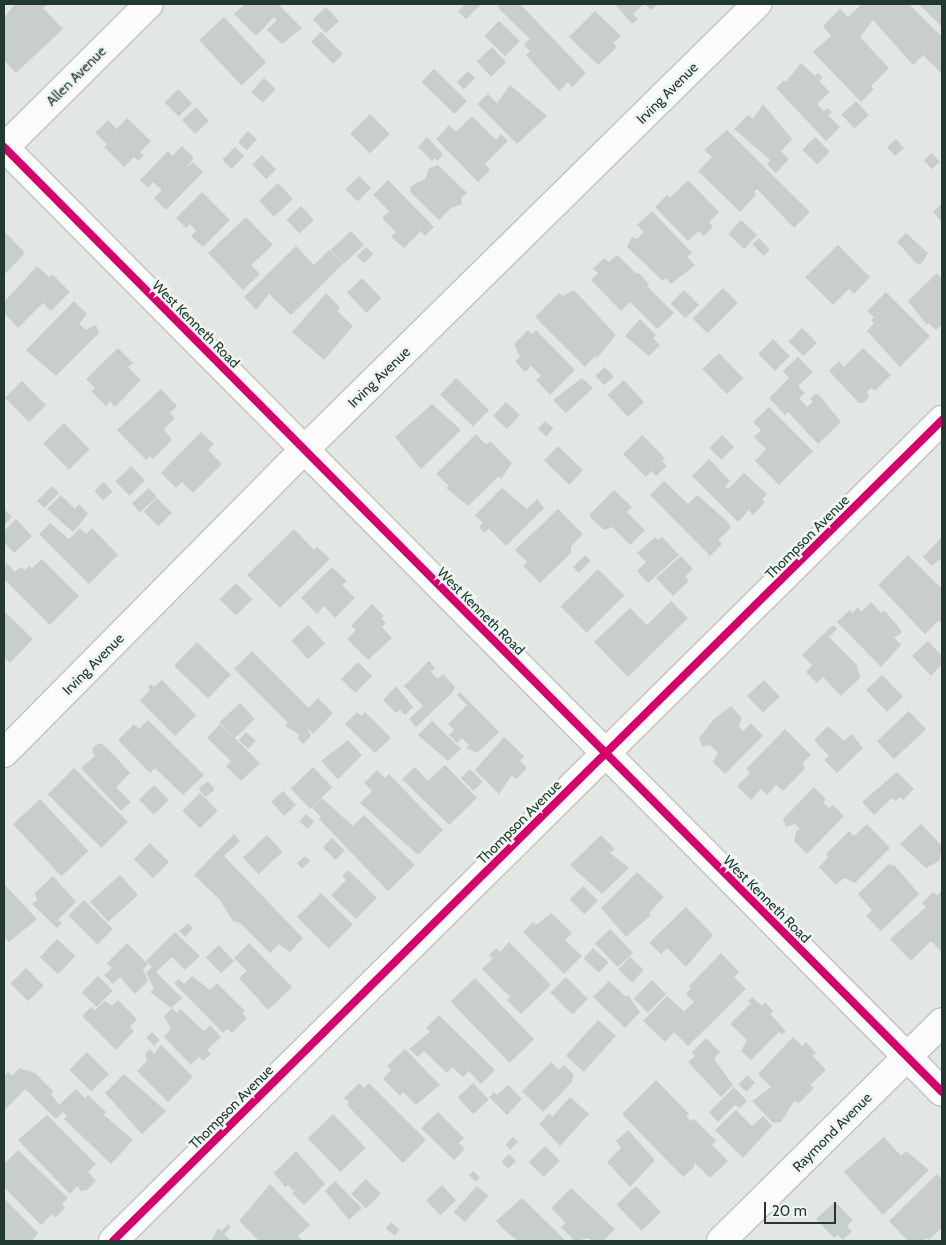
<!DOCTYPE html>
<html>
<head>
<meta charset="utf-8">
<style>
	body { margin:0 }
	#map { position:relative; width:946px; height:1245px; overflow:hidden; background:#e2e7e4; font-family:Cabin,sans-serif }
	div>[style] { position:absolute }
	.building>* { inset:0; background:#c8cecb; transform-origin:0 0 }
	.roads { filter:drop-shadow(1px 0 #bfc4c1) drop-shadow(-1px 0 #bfc4c1) drop-shadow(0 1px #bfc4c1) drop-shadow(0 -1px #bfc4c1) }
	.minor>* { height:28px; margin:-14px; padding:0 14px; transform-origin:14px; border-radius:14px; background:#fbfbfb }
	.cycleway>* { height:8px; margin:-4px; padding:0 4px; transform-origin:4px; border-radius:4px; background:#d6006c }
	span { translate:-50% -50%; white-space:nowrap; text-align:center; line-height:1.15; -webkit-text-stroke:5px #eff6f2; paint-order:stroke }
	.street-label { font-size:14px; color:#213931 }
	.frame { position:absolute; inset:0; border:5px solid #213931; pointer-events:none }
	.scale { position:absolute; left:764px; top:1202px; width:72px; height:22px; box-sizing:border-box; border:2px solid #213931; border-top:0; padding-left:6px; font-size:15px; line-height:18px; white-space:nowrap; color:#213931; -webkit-text-stroke:4px #eff6f2; paint-order:stroke }
</style>
</head>
<body>
<div id="map">
	<div class="building">
		<div style="clip-path:polygon(15px 4px,48px 4px,43px 8px,63px 29px,16px 73px,4px 60px,4px 18px)"></div>
		<div style="clip-path:polygon(245px 4px,278px 4px,302px 28px,282px 44px,267px 30px,277px 20px,274px 17px,256px 36px,234px 14px)"></div>
		<div style="clip-path:polygon(466px 4px,481px 4px,466px 19px,458px 11px)"></div>
		<div style="clip-path:polygon(500px 4px,520px 4px,586px 73px,572px 87px,568px 82px,559px 91px,526px 55px,530px 51px,524px 45px,530px 39px,497px 7px)"></div>
		<div style="clip-path:polygon(615px 4px,644px 4px,633px 14px,638px 19px,632px 24px)"></div>
		<div style="clip-path:polygon(645px 4px,658px 4px,651px 10px)"></div>
		<div style="clip-path:polygon(862px 4px,909px 4px,942px 37px,942px 74px,923px 55px,913px 65px,873px 20px,860px 37px,889px 68px,871px 86px,874px 89px,861px 102px,813px 52px,831px 36px,823px 26px,840px 9px,848px 17px)"></div>
		<div style="clip-path:polygon(919px 4px,942px 4px,942px 27px)"></div>
		<div style="left:326px;top:7px;width:19px;height:18px;rotate:47deg"></div>
		<div style="clip-path:polygon(595px 11px,621px 36px,613px 43px,617px 47px,598px 65px,569px 37px)"></div>
		<div style="left:224px;top:17px;width:62px;height:34px;rotate:47deg"></div>
		<div style="left:499px;top:21px;width:29px;height:21px;rotate:44deg"></div>
		<div style="left:321px;top:32px;width:31px;height:14px;rotate:45deg"></div>
		<div style="left:492px;top:47px;width:21px;height:21px;rotate:47deg"></div>
		<div style="clip-path:polygon(801px 63px,815px 76px,818px 73px,823px 78px,819px 81px,830px 92px,817px 104px,824px 111px,827px 108px,832px 112px,828px 115px,840px 127px,826px 141px,776px 88px,784px 80px,786px 82px)"></div>
		<div style="left:434px;top:69px;width:46px;height:18px;rotate:44deg"></div>
		<div style="left:468px;top:71px;width:10px;height:16px;rotate:45deg"></div>
		<div style="left:264px;top:78px;width:16px;height:19px;rotate:43deg"></div>
		<div style="clip-path:polygon(510px 85px,547px 116px,517px 144px,477px 104px,488px 94px,497px 103px)"></div>
		<div style="left:178px;top:89px;width:20px;height:19px;rotate:45deg"></div>
		<div style="left:856px;top:101px;width:19px;height:20px;rotate:47deg"></div>
		<div style="clip-path:polygon(763px 104px,792px 139px,781px 151px,789px 159px,776px 173px,767px 164px,770px 160px,734px 129px,748px 115px,753px 119px)"></div>
		<div style="left:196px;top:107px;width:19px;height:19px;rotate:47deg"></div>
		<div style="left:370px;top:114px;width:28px;height:28px;rotate:45deg"></div>
		<div style="clip-path:polygon(472px 116px,496px 140px,501px 134px,508px 141px,485px 164px,490px 170px,478px 182px,436px 139px,449px 125px,456px 132px)"></div>
		<div style="clip-path:polygon(127px 118px,151px 141px,140px 152px,144px 155px,138px 161px,134px 157px,124px 167px,104px 147px,107px 144px,95px 133px,108px 120px,117px 129px)"></div>
		<div style="clip-path:polygon(727px 130px,810px 212px,794px 228px,757px 189px,754px 192px,756px 195px,740px 212px,698px 171px,712px 157px,704px 150px)"></div>
		<div style="left:248px;top:131px;width:12px;height:15px;rotate:42deg"></div>
		<div style="clip-path:polygon(427px 137px,441px 152px,443px 155px,437px 161px,435px 158px,432px 161px,418px 147px)"></div>
		<div style="left:815px;top:137px;width:21px;height:18px;rotate:45deg"></div>
		<div style="left:896px;top:139px;width:12px;height:12px;rotate:48deg"></div>
		<div style="clip-path:polygon(182px 146px,194px 158px,185px 169px,193px 162px,203px 172px,166px 210px,154px 198px,162px 190px,153px 182px,148px 188px,140px 180px,168px 151px,172px 156px)"></div>
		<div style="left:235px;top:147px;width:13px;height:18px;rotate:45deg"></div>
		<div style="left:932px;top:153px;width:12px;height:11px;rotate:48deg"></div>
		<div style="left:262px;top:155px;width:20px;height:14px;rotate:45deg"></div>
		<div style="clip-path:polygon(438px 165px,467px 193px,461px 198px,462px 204px,451px 208px,439px 220px,410px 192px,411px 186px,425px 179px,429px 168px)"></div>
		<div style="left:359px;top:176px;width:17px;height:19px;rotate:45deg"></div>
		<div style="clip-path:polygon(388px 180px,434px 227px,425px 236px,421px 231px,404px 248px,391px 237px,396px 232px,382px 218px,389px 211px,373px 195px)"></div>
		<div style="clip-path:polygon(688px 180px,719px 212px,709px 222px,713px 227px,704px 236px,699px 231px,688px 241px,655px 207px,667px 195px,670px 198px)"></div>
		<div style="left:278px;top:183px;width:22px;height:26px;rotate:47deg"></div>
		<div style="clip-path:polygon(202px 192px,230px 220px,203px 247px,191px 236px,196px 231px,190px 224px,186px 228px,176px 218px)"></div>
		<div style="clip-path:polygon(942px 203px,942px 222px,933px 212px)"></div>
		<div style="left:301px;top:206px;width:19px;height:20px;rotate:47deg"></div>
		<div style="clip-path:polygon(652px 211px,692px 253px,687px 257px,695px 265px,671px 284px,666px 278px,663px 281px,627px 247px,632px 237px,637px 239px,644px 232px,637px 225px)"></div>
		<div style="clip-path:polygon(246px 217px,273px 245px,251px 265px,260px 274px,243px 290px,208px 253px)"></div>
		<div style="left:741px;top:220px;width:22px;height:19px;rotate:43deg"></div>
		<div style="clip-path:polygon(4px 231px,25px 253px,4px 275px)"></div>
		<div style="left:351px;top:231px;width:19px;height:28px;rotate:47deg"></div>
		<div style="clip-path:polygon(906px 233px,928px 253px,922px 263px,917px 264px,897px 242px)"></div>
		<div style="left:759px;top:238px;width:16px;height:9px;rotate:47deg"></div>
		<div style="clip-path:polygon(838px 245px,870px 277px,854px 294px,849px 289px,833px 305px,805px 277px)"></div>
		<div style="clip-path:polygon(296px 246px,314px 265px,329px 250px,343px 264px,291px 315px,269px 294px,256px 310px,244px 297px)"></div>
		<div style="left:366px;top:247px;width:10px;height:13px;rotate:45deg"></div>
		<div style="clip-path:polygon(617px 255px,637px 274px,639px 273px,649px 284px,647px 286px,674px 313px,657px 329px,630px 302px,621px 311px,591px 280px,598px 273px,593px 269px,604px 258px,609px 262px)"></div>
		<div style="clip-path:polygon(37px 266px,49px 277px,52px 274px,70px 292px,51px 311px,43px 303px,18px 328px,4px 313px,4px 302px)"></div>
		<div style="clip-path:polygon(937px 273px,942px 279px,942px 324px,936px 330px,929px 323px,927px 325px,908px 301px)"></div>
		<div style="left:362px;top:278px;width:28px;height:21px;rotate:46deg"></div>
		<div style="left:723px;top:288px;width:21px;height:43px;rotate:45deg"></div>
		<div style="clip-path:polygon(574px 290px,616px 335px,597px 358px,595px 356px,585px 367px,535px 317px,559px 293px,563px 296px)"></div>
		<div style="left:684px;top:290px;width:21px;height:19px;rotate:45deg"></div>
		<div style="clip-path:polygon(886px 292px,930px 336px,900px 367px,867px 331px,874px 323px,871px 320px,874px 317px,867px 311px)"></div>
		<div style="clip-path:polygon(326px 293px,340px 307px,337px 311px,353px 326px,324px 360px,292px 332px)"></div>
		<div style="clip-path:polygon(74px 301px,87px 314px,79px 324px,86px 330px,96px 325px,99px 333px,56px 376px,26px 350px)"></div>
		<div style="clip-path:polygon(640px 319px,656px 335px,653px 338px,660px 345px,649px 356px,625px 336px)"></div>
		<div style="left:802px;top:328px;width:21px;height:19px;rotate:45deg"></div>
		<div style="clip-path:polygon(528px 330px,532px 334px,536px 330px,575px 370px,550px 395px,536px 380px,541px 376px,531px 366px,525px 372px,515px 361px,520px 357px,514px 344px)"></div>
		<div style="left:773px;top:339px;width:24px;height:21px;rotate:45deg"></div>
		<div style="clip-path:polygon(118px 348px,133px 363px,128px 367px,141px 380px,115px 407px,110px 401px,106px 406px,91px 391px,95px 388px,86px 379px)"></div>
		<div style="clip-path:polygon(863px 348px,891px 375px,875px 391px,871px 388px,867px 392px,869px 398px,863px 403px,859px 403px,829px 371px,839px 361px,844px 367px)"></div>
		<div style="left:719px;top:353px;width:35px;height:23px;rotate:46deg"></div>
		<div style="clip-path:polygon(798px 357px,813px 372px,798px 386px,805px 393px,799px 398px,807px 407px,813px 402px,810px 399px,815px 394px,819px 395px,841px 422px,818px 444px,788px 412px,785px 415px,769px 398px,789px 378px,783px 371px)"></div>
		<div style="left:605px;top:367px;width:13px;height:13px;rotate:48deg"></div>
		<div style="left:456px;top:378px;width:46px;height:23px;rotate:44deg"></div>
		<div style="clip-path:polygon(582px 378px,593px 388px,566px 413px,553px 400px)"></div>
		<div style="left:624px;top:380px;width:30px;height:22px;rotate:48deg"></div>
		<div style="left:22px;top:381px;width:34px;height:24px;rotate:45deg"></div>
		<div style="clip-path:polygon(161px 389px,177px 406px,170px 413px,175px 418px,164px 429px,172px 440px,153px 459px,150px 456px,146px 460px,117px 430px)"></div>
		<div style="left:506px;top:402px;width:19px;height:19px;rotate:43deg"></div>
		<div style="clip-path:polygon(432px 404px,461px 430px,421px 469px,395px 437px)"></div>
		<div style="clip-path:polygon(769px 407px,813px 451px,779px 485px,755px 461px,766px 449px,754px 437px,761px 430px,753px 422px)"></div>
		<div style="left:545px;top:421px;width:11px;height:11px;rotate:41deg"></div>
		<div style="left:64px;top:423px;width:37px;height:29px;rotate:46deg"></div>
		<div style="clip-path:polygon(201px 432px,214px 444px,208px 450px,222px 464px,193px 493px,182px 482px,176px 488px,161px 473px)"></div>
		<div style="clip-path:polygon(476px 434px,486px 445px,490px 441px,512px 463px,501px 479px,499px 476px,468px 506px,446px 488px,449px 486px,436px 474px)"></div>
		<div style="clip-path:polygon(642px 435px,665px 458px,662px 461px,667px 466px,656px 476px,651px 471px,646px 477px,623px 454px)"></div>
		<div style="left:722px;top:435px;width:17px;height:18px;rotate:45deg"></div>
		<div style="left:558px;top:446px;width:35px;height:20px;rotate:44deg"></div>
		<div style="clip-path:polygon(709px 459px,730px 481px,725px 487px,728px 489px,744px 473px,767px 494px,762px 499px,765px 502px,753px 515px,749px 510px,738px 522px,692px 476px)"></div>
		<div style="left:131px;top:466px;width:20px;height:22px;rotate:45deg"></div>
		<div style="clip-path:polygon(664px 481px,688px 504px,697px 495px,727px 521px,731px 528px,718px 540px,722px 544px,710px 556px,650px 495px)"></div>
		<div style="left:104px;top:482px;width:13px;height:13px;rotate:48deg"></div>
		<div style="left:52px;top:486px;width:10px;height:21px;rotate:45deg"></div>
		<div style="left:149px;top:488px;width:12px;height:23px;rotate:48deg"></div>
		<div style="clip-path:polygon(502px 488px,527px 509px,537px 499px,544px 508px,506px 546px,489px 529px,484px 533px,479px 527px,483px 523px,475px 515px)"></div>
		<div style="clip-path:polygon(614px 490px,632px 507px,627px 512px,645px 530px,630px 545px,612px 527px,604px 530px,591px 518px,590px 514px)"></div>
		<div style="clip-path:polygon(61px 495px,75px 509px,79px 504px,88px 514px,73px 532px,47px 509px)"></div>
		<div style="left:157px;top:498px;width:21px;height:19px;rotate:45deg"></div>
		<div style="clip-path:polygon(4px 509px,12px 517px,4px 525px)"></div>
		<div style="clip-path:polygon(558px 509px,583px 534px,571px 546px,571px 553px,540px 583px,523px 566px,527px 562px,515px 550px)"></div>
		<div style="clip-path:polygon(16px 519px,32px 536px,14px 553px,4px 542px,4px 531px)"></div>
		<div style="clip-path:polygon(50px 523px,69px 539px,80px 528px,86px 534px,92px 528px,118px 555px,89px 584px,39px 534px)"></div>
		<div style="clip-path:polygon(294px 529px,314px 550px,317px 547px,330px 559px,280px 608px,247px 575px)"></div>
		<div style="clip-path:polygon(655px 537px,658px 540px,662px 537px,679px 555px,648px 583px,637px 571px,646px 562px,637px 553px)"></div>
		<div style="clip-path:polygon(942px 537px,942px 562px,940px 559px,932px 566px,923px 557px)"></div>
		<div style="left:585px;top:555px;width:8px;height:17px;rotate:45deg"></div>
		<div style="clip-path:polygon(908px 555px,942px 589px,942px 622px,938px 621px,925px 634px,878px 585px)"></div>
		<div style="clip-path:polygon(681px 556px,693px 569px,685px 577px,689px 581px,673px 596px,656px 578px)"></div>
		<div style="clip-path:polygon(42px 559px,79px 596px,50px 625px,4px 579px,6px 562px,15px 572px,21px 567px,25px 570px,29px 566px,32px 568px)"></div>
		<div style="clip-path:polygon(332px 567px,347px 581px,342px 585px,355px 598px,335px 618px,324px 606px,317px 614px,301px 598px)"></div>
		<div style="left:598px;top:569px;width:37px;height:53px;rotate:45deg"></div>
		<div style="left:236px;top:583px;width:23px;height:23px;rotate:45deg"></div>
		<div style="clip-path:polygon(671px 601px,688px 618px,628px 677px,594px 642px,630px 608px,647px 625px)"></div>
		<div style="clip-path:polygon(871px 602px,881px 613px,884px 610px,901px 630px,901px 634px,894px 637px,901px 645px,881px 667px,837px 622px,850px 610px,852px 613px,858px 607px,861px 612px)"></div>
		<div style="clip-path:polygon(372px 604px,384px 616px,381px 618px,386px 623px,382px 627px,392px 638px,368px 660px,347px 639px,356px 630px,351px 626px)"></div>
		<div style="clip-path:polygon(4px 611px,33px 639px,10px 663px,4px 658px)"></div>
		<div style="left:308px;top:625px;width:25px;height:23px;rotate:47deg"></div>
		<div style="clip-path:polygon(833px 625px,837px 629px,829px 637px,857px 665px,860px 678px,841px 696px,823px 677px,817px 683px,806px 672px,812px 665px,802px 655px)"></div>
		<div style="clip-path:polygon(928px 641px,942px 656px,942px 664px,931px 676px,912px 656px)"></div>
		<div style="left:197px;top:642px;width:47px;height:33px;rotate:44deg"></div>
		<div style="clip-path:polygon(252px 651px,309px 708px,318px 698px,333px 713px,313px 734px,307px 728px,311px 736px,303px 744px,297px 738px,300px 735px,285px 726px,288px 723px,234px 669px)"></div>
		<div style="clip-path:polygon(429px 661px,435px 668px,431px 672px,438px 679px,443px 674px,455px 687px,452px 693px,416px 727px,409px 719px,423px 706px,404px 686px)"></div>
		<div style="left:358px;top:662px;width:20px;height:24px;rotate:45deg"></div>
		<div style="left:882px;top:675px;width:30px;height:22px;rotate:46deg"></div>
		<div style="clip-path:polygon(162px 680px,196px 715px,175px 736px,140px 701px,150px 690px,148px 687px,151px 684px,154px 687px)"></div>
		<div style="left:764px;top:680px;width:23px;height:23px;rotate:47deg"></div>
		<div style="clip-path:polygon(396px 686px,413px 707px,405px 715px,400px 710px,396px 713px,383px 700px)"></div>
		<div style="clip-path:polygon(460px 692px,499px 732px,477px 753px,466px 748px,469px 745px,462px 738px,457px 743px,449px 735px,454px 730px,448px 724px,467px 705px,457px 695px)"></div>
		<div style="left:240px;top:703px;width:22px;height:28px;rotate:47deg"></div>
		<div style="clip-path:polygon(731px 706px,742px 718px,739px 726px,743px 731px,751px 723px,763px 736px,725px 774px,713px 762px,718px 753px,710px 745px,703px 747px,699px 738px,713px 720px)"></div>
		<div style="left:909px;top:711px;width:25px;height:44px;rotate:47deg"></div>
		<div style="clip-path:polygon(357px 712px,361px 716px,365px 712px,391px 738px,375px 753px,345px 724px)"></div>
		<div style="clip-path:polygon(148px 720px,204px 775px,183px 795px,155px 768px,150px 773px,118px 740px,134px 724px,139px 729px)"></div>
		<div style="clip-path:polygon(432px 721px,461px 749px,448px 761px,418px 735px)"></div>
		<div style="clip-path:polygon(220px 724px,260px 763px,241px 781px,226px 766px,231px 761px,207px 738px)"></div>
		<div style="clip-path:polygon(828px 726px,844px 741px,852px 734px,863px 748px,837px 773px,824px 760px,829px 756px,814px 740px)"></div>
		<div style="clip-path:polygon(785px 729px,811px 755px,803px 763px,805px 769px,783px 791px,776px 785px,767px 795px,761px 789px,751px 800px,737px 786px,750px 773px,746px 769px)"></div>
		<div style="left:246px;top:732px;width:13px;height:11px;rotate:42deg"></div>
		<div style="clip-path:polygon(504px 737px,524px 756px,520px 761px,527px 768px,516px 779px,512px 775px,499px 794px,475px 770px)"></div>
		<div style="clip-path:polygon(348px 740px,362px 755px,338px 779px,321px 761px)"></div>
		<div style="clip-path:polygon(97px 744px,102px 744px,116px 757px,130px 773px,116px 787px,131px 802px,121px 811px,81px 768px,95px 756px,92px 749px)"></div>
		<div style="clip-path:polygon(445px 765px,477px 798px,449px 825px,402px 779px,415px 767px,428px 781px)"></div>
		<div style="left:313px;top:767px;width:28px;height:31px;rotate:46deg"></div>
		<div style="left:74px;top:768px;width:76px;height:37px;rotate:45deg"></div>
		<div style="left:470px;top:769px;width:18px;height:13px;rotate:45deg"></div>
		<div style="clip-path:polygon(377px 770px,385px 778px,389px 774px,443px 830px,418px 855px,360px 803px,372px 791px,364px 783px)"></div>
		<div style="clip-path:polygon(897px 772px,914px 789px,903px 800px,900px 797px,896px 801px,892px 798px,874px 815px,862px 802px)"></div>
		<div style="left:208px;top:781px;width:11px;height:12px;rotate:52deg"></div>
		<div style="left:154px;top:785px;width:21px;height:21px;rotate:45deg"></div>
		<div style="clip-path:polygon(814px 787px,826px 799px,823px 802px,829px 808px,833px 805px,844px 816px,807px 854px,794px 841px,796px 831px,800px 829px,795px 824px,786px 827px,783px 819px)"></div>
		<div style="left:283px;top:791px;width:19px;height:16px;rotate:47deg"></div>
		<div style="left:200px;top:793px;width:25px;height:25px;rotate:45deg"></div>
		<div style="clip-path:polygon(322px 798px,353px 826px,364px 815px,415px 865px,388px 891px,319px 819px,321px 817px,312px 808px)"></div>
		<div style="left:40px;top:799px;width:71px;height:37px;rotate:47deg"></div>
		<div style="left:306px;top:814px;width:11px;height:10px;rotate:41deg"></div>
		<div style="clip-path:polygon(867px 824px,890px 848px,855px 883px,844px 878px,836px 885px,819px 867px,828px 857px,826px 854px,849px 831px,854px 836px)"></div>
		<div style="clip-path:polygon(921px 824px,942px 846px,939px 861px,926px 868px,900px 844px)"></div>
		<div style="clip-path:polygon(234px 834px,240px 841px,224px 856px,303px 938px,290px 952px,279px 944px,270px 953px,240px 923px,233px 921px,220px 900px,194px 875px)"></div>
		<div style="left:267px;top:835px;width:23px;height:33px;rotate:47deg"></div>
		<div style="clip-path:polygon(601px 835px,615px 849px,610px 853px,629px 868px,602px 894px,570px 865px)"></div>
		<div style="left:332px;top:838px;width:18px;height:13px;rotate:45deg"></div>
		<div style="left:150px;top:843px;width:27px;height:23px;rotate:45deg"></div>
		<div style="clip-path:polygon(305px 856px,310px 861px,302px 869px,297px 863px)"></div>
		<div style="clip-path:polygon(889px 864px,895px 866px,919px 894px,881px 931px,866px 916px,872px 910px,858px 894px)"></div>
		<div style="clip-path:polygon(348px 870px,377px 898px,356px 919px,331px 895px,346px 880px,342px 876px)"></div>
		<div style="clip-path:polygon(637px 872px,664px 897px,649px 913px,651px 915px,626px 937px,601px 908px)"></div>
		<div style="left:120px;top:875px;width:27px;height:40px;rotate:48deg"></div>
		<div style="clip-path:polygon(53px 876px,76px 902px,58px 920px,62px 923px,57px 928px,32px 904px,37px 900px,35px 893px)"></div>
		<div style="clip-path:polygon(4px 884px,37px 919px,9px 942px,4px 937px)"></div>
		<div style="left:583px;top:886px;width:21px;height:19px;rotate:45deg"></div>
		<div style="clip-path:polygon(942px 891px,942px 952px,931px 941px,911px 961px,890px 939px,926px 907px,922px 903px,933px 892px,937px 895px)"></div>
		<div style="left:321px;top:893px;width:45px;height:34px;rotate:45deg"></div>
		<div style="left:84px;top:900px;width:41px;height:22px;rotate:45deg"></div>
		<div style="clip-path:polygon(686px 907px,713px 935px,686px 967px,667px 948px,661px 954px,649px 943px)"></div>
		<div style="clip-path:polygon(551px 913px,572px 933px,565px 940px,582px 956px,564px 974px,523px 932px,533px 922px,536px 925px)"></div>
		<div style="clip-path:polygon(188px 923px,193px 928px,185px 937px,179px 931px)"></div>
		<div style="left:610px;top:929px;width:33px;height:21px;rotate:46deg"></div>
		<div style="clip-path:polygon(175px 932px,200px 956px,185px 970px,172px 957px,156px 972px,182px 998px,171px 1008px,150px 992px,154px 989px,146px 973px,152px 967px,146px 961px)"></div>
		<div style="left:57px;top:939px;width:25px;height:25px;rotate:43deg"></div>
		<div style="clip-path:polygon(509px 942px,551px 985px,521px 1014px,507px 1000px,510px 997px,482px 969px,493px 958px,489px 955px,496px 948px,500px 952px)"></div>
		<div style="clip-path:polygon(127px 943px,148px 964px,143px 969px,148px 981px,135px 994px,120px 977px,113px 984px,104px 975px,112px 968px,107px 963px)"></div>
		<div style="clip-path:polygon(249px 943px,292px 987px,268px 1010px,239px 978px,247px 971px,234px 958px)"></div>
		<div style="left:219px;top:945px;width:22px;height:18px;rotate:47deg"></div>
		<div style="left:593px;top:948px;width:21px;height:14px;rotate:43deg"></div>
		<div style="clip-path:polygon(721px 953px,739px 972px,734px 977px,746px 989px,688px 1046px,674px 1032px,665px 1042px,643px 1021px,667px 996px,689px 1016px,684px 1011px,694px 1002px,686px 994px,691px 988px,689px 986px)"></div>
		<div style="left:630px;top:957px;width:19px;height:17px;rotate:43deg"></div>
		<div style="left:26px;top:968px;width:25px;height:22px;rotate:45deg"></div>
		<div style="left:98px;top:976px;width:21px;height:23px;rotate:45deg"></div>
		<div style="clip-path:polygon(192px 976px,210px 990px,217px 983px,245px 1011px,242px 1013px,247px 1018px,232px 1033px,227px 1029px,223px 1033px,174px 983px,179px 979px,184px 984px)"></div>
		<div style="left:566px;top:977px;width:31px;height:22px;rotate:45deg"></div>
		<div style="left:475px;top:978px;width:85px;height:34px;rotate:46deg"></div>
		<div style="left:652px;top:980px;width:20px;height:26px;rotate:45deg"></div>
		<div style="clip-path:polygon(609px 981px,626px 997px,628px 995px,640px 1012px,625px 1028px,593px 997px)"></div>
		<div style="clip-path:polygon(752px 997px,762px 1006px,765px 1002px,773px 1011px,770px 1014px,786px 1031px,782px 1035px,779px 1032px,751px 1060px,741px 1051px,747px 1040px,730px 1024px,751px 1003px,748px 1001px)"></div>
		<div style="clip-path:polygon(118px 1000px,137px 1019px,130px 1027px,134px 1031px,116px 1050px,82px 1016px,91px 1007px,95px 1010px,105px 1001px,112px 1006px)"></div>
		<div style="clip-path:polygon(172px 1008px,177px 1013px,180px 1009px,204px 1031px,210px 1025px,221px 1037px,207px 1050px,211px 1054px,203px 1061px,199px 1057px,191px 1065px,164px 1037px,171px 1029px,164px 1016px)"></div>
		<div style="clip-path:polygon(439px 1015px,495px 1070px,481px 1084px,469px 1071px,463px 1077px,452px 1067px,447px 1073px,424px 1051px,418px 1057px,409px 1049px,430px 1032px,426px 1028px)"></div>
		<div style="left:598px;top:1020px;width:24px;height:48px;rotate:42deg"></div>
		<div style="left:152px;top:1032px;width:11px;height:8px;rotate:45deg"></div>
		<div style="clip-path:polygon(793px 1037px,802px 1046px,806px 1042px,816px 1053px,813px 1056px,826px 1070px,810px 1085px,814px 1088px,799px 1103px,794px 1101px,781px 1122px,773px 1123px,752px 1101px,771px 1087px,758px 1074px)"></div>
		<div style="clip-path:polygon(706px 1038px,720px 1052px,714px 1059px,733px 1085px,721px 1097px,688px 1062px,695px 1056px,692px 1052px)"></div>
		<div style="clip-path:polygon(161px 1045px,193px 1077px,168px 1102px,137px 1071px,147px 1061px,145px 1054px,150px 1049px,154px 1054px)"></div>
		<div style="clip-path:polygon(405px 1049px,440px 1085px,416px 1105px,403px 1092px,400px 1096px,383px 1079px,391px 1070px,387px 1066px)"></div>
		<div style="left:87px;top:1052px;width:31px;height:25px;rotate:45deg"></div>
		<div style="clip-path:polygon(551px 1062px,559px 1070px,564px 1065px,574px 1075px,571px 1083px,543px 1112px,522px 1091px)"></div>
		<div style="clip-path:polygon(19px 1068px,35px 1073px,54px 1092px,51px 1094px,59px 1105px,76px 1089px,85px 1098px,88px 1095px,106px 1112px,104px 1115px,133px 1140px,111px 1164px,64px 1119px,67px 1116px,63px 1112px,56px 1119px,25px 1089px,4px 1111px,4px 1077px,8px 1072px,12px 1076px)"></div>
		<div style="clip-path:polygon(124px 1074px,166px 1111px,142px 1134px,105px 1093px)"></div>
		<div style="left:747px;top:1075px;width:11px;height:13px;rotate:41deg"></div>
		<div style="clip-path:polygon(656px 1080px,689px 1114px,686px 1116px,691px 1121px,694px 1119px,716px 1141px,712px 1145px,728px 1161px,710px 1178px,694px 1162px,694px 1167px,683px 1177px,622px 1114px)"></div>
		<div style="clip-path:polygon(359px 1083px,364px 1088px,369px 1083px,426px 1140px,403px 1163px,347px 1105px,349px 1102px,344px 1098px)"></div>
		<div style="left:473px;top:1083px;width:23px;height:21px;rotate:47deg"></div>
		<div style="clip-path:polygon(508px 1085px,522px 1099px,507px 1115px,489px 1097px,494px 1092px,497px 1095px)"></div>
		<div style="clip-path:polygon(734px 1087px,747px 1101px,740px 1108px,735px 1105px,718px 1122px,709px 1112px)"></div>
		<div style="clip-path:polygon(570px 1097px,589px 1114px,560px 1146px,539px 1124px,549px 1113px,552px 1117px)"></div>
		<div style="clip-path:polygon(736px 1110px,752px 1126px,763px 1116px,772px 1126px,743px 1158px,715px 1130px)"></div>
		<div style="clip-path:polygon(438px 1112px,464px 1138px,459px 1143px,465px 1149px,454px 1160px,421px 1128px)"></div>
		<div style="left:333px;top:1114px;width:47px;height:35px;rotate:46deg"></div>
		<div style="clip-path:polygon(47px 1115px,96px 1164px,88px 1172px,96px 1181px,87px 1190px,81px 1191px,77px 1186px,70px 1194px,18px 1140px)"></div>
		<div style="clip-path:polygon(628px 1130px,655px 1160px,630px 1187px,607px 1162px,621px 1148px,616px 1141px)"></div>
		<div style="left:513px;top:1137px;width:7px;height:11px;rotate:45deg"></div>
		<div style="clip-path:polygon(884px 1137px,901px 1156px,906px 1151px,929px 1170px,883px 1215px,844px 1172px)"></div>
		<div style="left:545px;top:1146px;width:21px;height:23px;rotate:45deg"></div>
		<div style="clip-path:polygon(18px 1150px,68px 1198px,62px 1204px,65px 1208px,55px 1218px,52px 1214px,41px 1225px,4px 1187px,4px 1164px)"></div>
		<div style="clip-path:polygon(296px 1151px,325px 1184px,304px 1205px,292px 1193px,297px 1189px,293px 1190px,288px 1185px,285px 1187px,274px 1173px)"></div>
		<div style="left:509px;top:1154px;width:10px;height:11px;rotate:45deg"></div>
		<div style="left:473px;top:1171px;width:9px;height:6px;rotate:41deg"></div>
		<div style="clip-path:polygon(937px 1174px,942px 1179px,942px 1227px,929px 1240px,926px 1238px,923px 1241px,908px 1241px,889px 1221px)"></div>
		<div style="left:366px;top:1179px;width:21px;height:21px;rotate:45deg"></div>
		<div style="clip-path:polygon(335px 1181px,362px 1208px,349px 1220px,325px 1191px)"></div>
		<div style="clip-path:polygon(270px 1184px,310px 1225px,298px 1236px,303px 1241px,259px 1241px,239px 1221px)"></div>
		<div style="left:442px;top:1185px;width:21px;height:22px;rotate:47deg"></div>
		<div style="left:477px;top:1186px;width:15px;height:35px;rotate:42deg"></div>
		<div style="left:636px;top:1186px;width:36px;height:27px;rotate:46deg"></div>
		<div style="clip-path:polygon(571px 1188px,615px 1229px,603px 1241px,592px 1241px,589px 1238px,575px 1241px,561px 1227px,566px 1223px,551px 1208px)"></div>
		<div style="clip-path:polygon(4px 1198px,38px 1233px,32px 1241px,4px 1241px)"></div>
		<div style="clip-path:polygon(522px 1198px,566px 1241px,518px 1241px,503px 1229px,496px 1221px)"></div>
		<div style="clip-path:polygon(835px 1202px,853px 1220px,847px 1226px,852px 1231px,843px 1240px,838px 1235px,834px 1238px,816px 1219px)"></div>
		<div style="left:391px;top:1222px;width:12px;height:8px;rotate:42deg"></div>
		<div style="clip-path:polygon(228px 1224px,231px 1227px,224px 1234px,231px 1241px,211px 1241px,218px 1228px,221px 1231px)"></div>
	</div>
	<div class="roads">
		<div class="minor">
			<div style="left:4px;top:147px;width:1331px;rotate:45.21deg"></div>
			<div style="left:4px;top:148px;width:204px;rotate:-44.8deg"></div>
			<div style="left:4px;top:753px;width:426px;rotate:-45.3deg"></div>
			<div style="left:304px;top:450px;width:636px;rotate:-44.55deg"></div>
			<div style="left:113px;top:1241px;width:1167px;rotate:-44.72deg"></div>
			<div style="left:721px;top:1241px;width:311px;rotate:-44.7deg"></div>
		</div>
	</div>
	<div class="cycleway">
		<div style="left:4px;top:147px;width:1331px;rotate:45.21deg"></div>
		<div style="left:113px;top:1241px;width:1167px;rotate:-44.72deg"></div>
	</div>
	<div class="street-label">
		<span style="left:76px;top:76px;rotate:-45deg">Allen Avenue</span>
		<span style="left:667px;top:93px;rotate:-45deg">Irving Avenue</span>
		<span style="left:196px;top:324px;rotate:45deg">West Kenneth Road</span>
		<span style="left:379px;top:377px;rotate:-44deg">Irving Avenue</span>
		<span style="left:807px;top:537px;rotate:-45deg">Thompson Avenue</span>
		<span style="left:481px;top:611px;rotate:45deg">West Kenneth Road</span>
		<span style="left:93px;top:664px;rotate:-45deg">Irving Avenue</span>
		<span style="left:519px;top:822px;rotate:-45deg">Thompson Avenue</span>
		<span style="left:767px;top:899px;rotate:45deg">West Kenneth Road</span>
		<span style="left:231px;top:1107px;rotate:-45deg">Thompson Avenue</span>
		<span style="left:832px;top:1132px;rotate:-45deg">Raymond Avenue</span>
	</div>
	<div class="frame"></div>
	<div class="scale">20 m</div>
</div>
</body>
</html>
